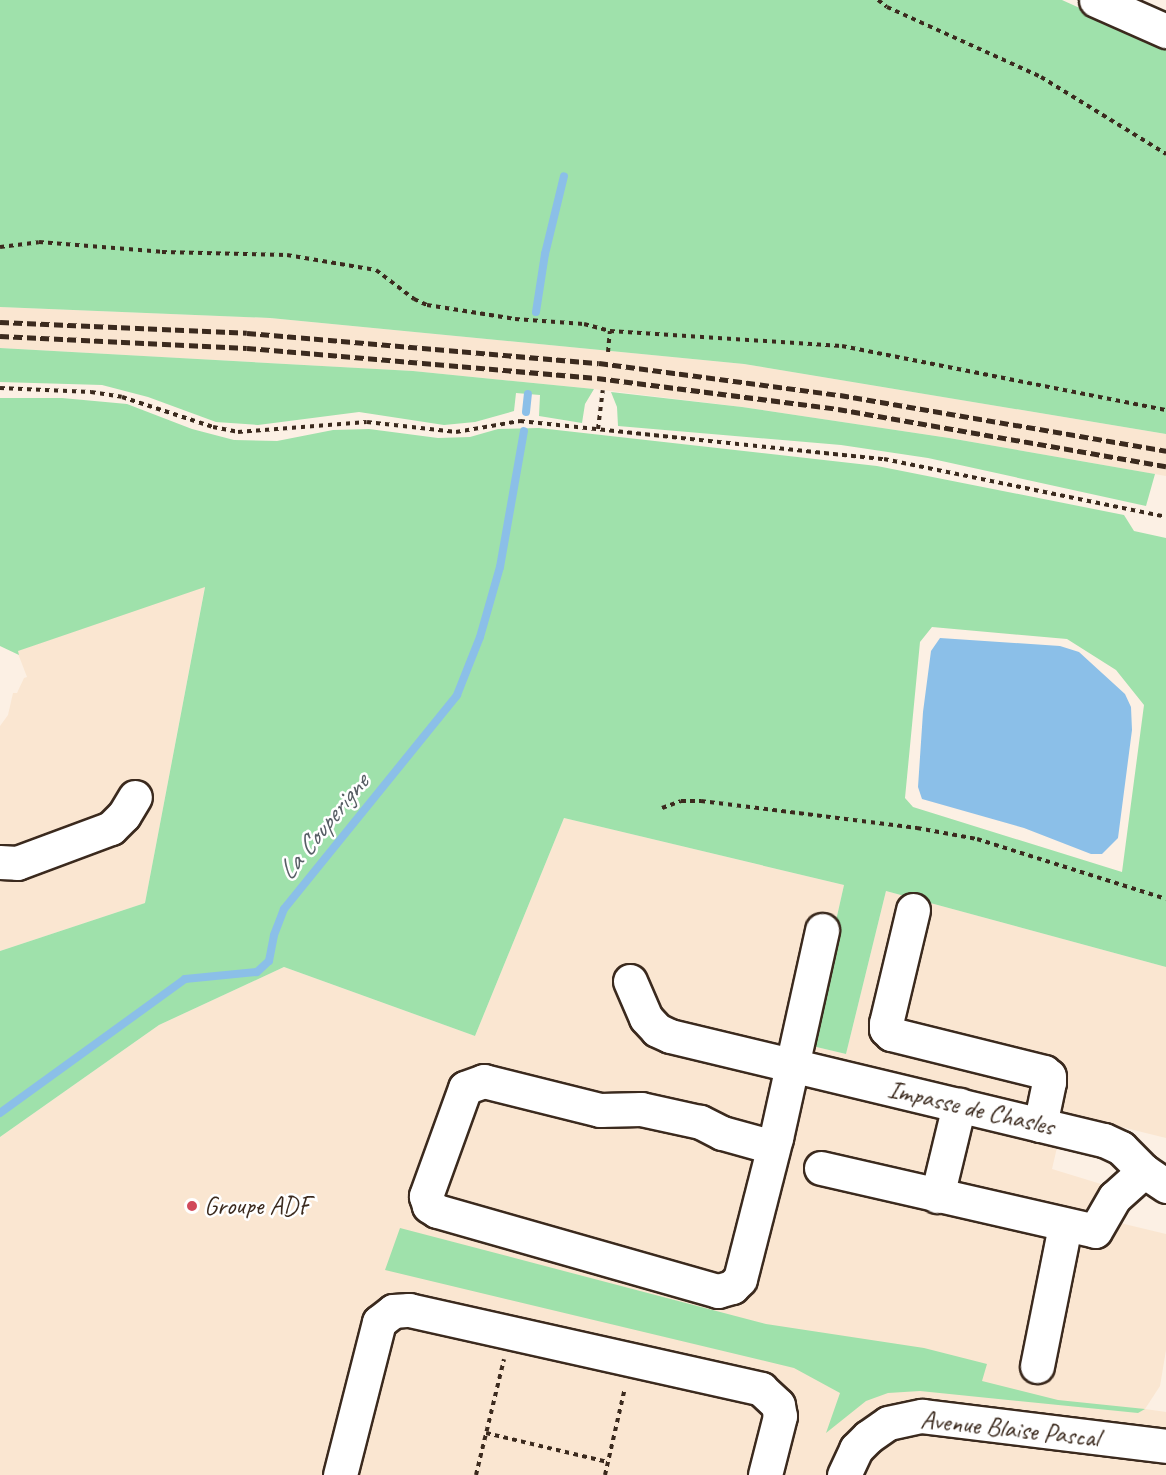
<!DOCTYPE html>
<html>
<head>
<meta charset="utf-8">
<style>
	body { margin:0 }
	#map { position:relative; width:1166px; height:1475px; overflow:hidden; background:#fcf0e4; font-family:Caveat,sans-serif }
	div>[style] { position:absolute }
	.built>* { inset:0; background:#fae6d1 }
	.green>* { inset:0; background:#9fe1ab }
	.water>* { inset:0; background:#8bbfe8 }
	.stream>* { height:8px; margin:-4px; padding:0 4px; transform-origin:4px; border-radius:4px; background:#8bbfe8 }
	.path>* { height:4px; margin-top:-2px; transform-origin:0; background:repeating-linear-gradient(90deg,#3b2a1e 0 4.5px,transparent 0 9px) }
	.roads { filter:drop-shadow(2px 0 #3b2a1e) drop-shadow(-2px 0 #3b2a1e) drop-shadow(0 2px #3b2a1e) drop-shadow(0 -2px #3b2a1e) }
	.minor>* { height:33px; margin:-16.5px; padding:0 16.5px; transform-origin:16.5px; border-radius:16.5px; background:#fff }
	.rail>* { height:4.5px; margin-top:-2.25px; transform-origin:0; background:repeating-linear-gradient(90deg,#3b2a1e 0 9px,transparent 0 13.5px) }
	.dots>* { width:16px; height:16px; translate:-50% -50%; box-sizing:border-box; border:3px solid #fff; border-radius:50% }
	span { translate:-50% -50%; white-space:nowrap; text-align:center; line-height:1.15; -webkit-text-stroke:5px #fff; paint-order:stroke }
	.street-label { font-size:26px; color:#3b2a1e }
	.poi-label { font-size:26px; color:#3b2a1e }
	.left { translate:0 -50%; text-align:left }
	.water-label { font-size:27px; color:#575e65; font-style:italic }
</style>
</head>
<body>
<div id="map">
	<div class="built">
		<div style="clip-path:polygon(0 307px,270px 318px,744px 364px,1166px 434px,1166px 476px,949px 438px,742px 407px,594px 389px,413px 371px,0 348px)"></div>
		<div style="clip-path:polygon(205px 586px,145px 903px,0 951px,0 726px,8px 715px,13px 693px,17px 693px,24px 678px,27px 677px,17px 651px)"></div>
		<div style="clip-path:polygon(564px 818px,844px 885px,808px 1045px,846px 1054px,886px 891px,1166px 967px,1166px 1138px,1065px 1113px,1052px 1169px,1101px 1184px,1093px 1219px,1116px 1222px,1166px 1234px,1166px 1350px,1160px 1386px,1145px 1409px,1166px 1412px,1166px 1475px,0 1475px,0 1137px,159px 1025px,284px 967px,475px 1036px)"></div>
	</div>
	<div class="green">
		<div style="clip-path:polygon(0 0,1062px 0,1166px 47px,1166px 434px,744px 364px,270px 318px,0 307px)"></div>
		<div style="clip-path:polygon(0 348px,413px 371px,594px 389px,585px 404px,582px 423px,539px 416px,540px 395px,516px 393px,514px 411px,475px 422px,444px 425px,359px 412px,258px 425px,216px 422px,148px 397px,102px 385px,0 382px)"></div>
		<div style="clip-path:polygon(611px 392px,742px 407px,949px 438px,1155px 474px,1146px 506px,928px 458px,841px 445px,618px 426px,617px 407px)"></div>
		<div style="clip-path:polygon(evenodd,0 398px,62px 398px,127px 404px,192px 429px,234px 440px,277px 441px,333px 430px,369px 429px,438px 438px,470px 437px,498px 429px,539px 428px,877px 466px,1124px 515px,1134px 531px,1166px 538px,1166px 967px,886px 891px,846px 1054px,808px 1045px,844px 885px,564px 818px,475px 1036px,284px 967px,159px 1025px,0 1137px,0 951px,145px 903px,205px 587px,18px 651px,19px 655px,0 646px,0 398px,932px 627px,1067px 639px,1116px 670px,1144px 705px,1122px 872px,913px 807px,905px 798px,920px 642px,932px 627px)"></div>
		<div style="clip-path:polygon(400px 1228px,766px 1324px,924px 1348px,987px 1364px,982px 1381px,1058px 1400px,1145px 1409px,1138px 1413px,920px 1391px,888px 1393px,866px 1401px,826px 1433px,840px 1393px,794px 1368px,385px 1270px)"></div>
	</div>
	<div class="water">
		<div style="clip-path:polygon(940px 638px,1060px 646px,1079px 652px,1125px 694px,1131px 707px,1132px 730px,1118px 838px,1102px 854px,1091px 854px,1024px 828px,922px 799px,918px 787px,923px 712px,931px 651px)"></div>
	</div>
	<div class="stream">
		<div style="left:536px;top:312px;width:59px;rotate:-81.2deg"></div>
		<div style="left:545px;top:254px;width:80px;rotate:-76.3deg"></div>
		<div style="left:526px;top:412px;width:18px;rotate:-84deg"></div>
		<div style="left:0;top:1113px;width:228px;rotate:-35.9deg"></div>
		<div style="left:185px;top:979px;width:72px;rotate:-5.6deg"></div>
		<div style="left:257px;top:972px;width:16px;rotate:-43deg"></div>
		<div style="left:269px;top:961px;width:26px;rotate:-79deg"></div>
		<div style="left:274px;top:935px;width:28px;rotate:-69deg"></div>
		<div style="left:284px;top:909px;width:275px;rotate:-51deg"></div>
		<div style="left:457px;top:695px;width:62px;rotate:-68.4deg"></div>
		<div style="left:480px;top:637px;width:73px;rotate:-74.1deg"></div>
		<div style="left:500px;top:567px;width:138px;rotate:-80deg"></div>
	</div>
	<div class="path">
		<div style="left:878px;top:0;width:11px;rotate:38deg"></div>
		<div style="left:887px;top:7px;width:169px;rotate:24.4deg"></div>
		<div style="left:1041px;top:77px;width:147px;rotate:31.6deg"></div>
		<div style="left:0;top:247px;width:39px;rotate:-7deg"></div>
		<div style="left:39px;top:242px;width:123px;rotate:4.6deg"></div>
		<div style="left:162px;top:252px;width:125px;rotate:1.4deg"></div>
		<div style="left:287px;top:255px;width:90px;rotate:9.6deg"></div>
		<div style="left:376px;top:270px;width:48px;rotate:37.3deg"></div>
		<div style="left:414px;top:299px;width:14px;rotate:25deg"></div>
		<div style="left:427px;top:305px;width:89px;rotate:9deg"></div>
		<div style="left:515px;top:319px;width:69px;rotate:4.1deg"></div>
		<div style="left:584px;top:324px;width:27px;rotate:15deg"></div>
		<div style="left:608px;top:352px;width:21px;rotate:-85deg"></div>
		<div style="left:610px;top:331px;width:232px;rotate:3.7deg"></div>
		<div style="left:842px;top:346px;width:330px;rotate:11.2deg"></div>
		<div style="left:0;top:388px;width:91px;rotate:2.5deg"></div>
		<div style="left:91px;top:392px;width:31px;rotate:9deg"></div>
		<div style="left:122px;top:397px;width:96px;rotate:18.2deg"></div>
		<div style="left:213px;top:427px;width:25px;rotate:11deg"></div>
		<div style="left:238px;top:432px;width:129px;rotate:-4.4deg"></div>
		<div style="left:367px;top:422px;width:90px;rotate:6.4deg"></div>
		<div style="left:456px;top:432px;width:65px;rotate:-9.8deg"></div>
		<div style="left:520px;top:421px;width:366px;rotate:6deg"></div>
		<div style="left:884px;top:459px;width:288px;rotate:11.6deg"></div>
		<div style="left:598px;top:429px;width:39px;rotate:-83deg"></div>
		<div style="left:662px;top:808px;width:20px;rotate:-20deg"></div>
		<div style="left:681px;top:801px;width:20px"></div>
		<div style="left:701px;top:801px;width:218px;rotate:7.1deg"></div>
		<div style="left:917px;top:828px;width:61px;rotate:10.4deg"></div>
		<div style="left:977px;top:839px;width:198px;rotate:17.6deg"></div>
		<div style="left:486px;top:1433px;width:125px;rotate:13.4deg"></div>
		<div style="left:476px;top:1475px;width:119px;rotate:-76.4deg"></div>
		<div style="left:605px;top:1475px;width:89px;rotate:-77.1deg"></div>
	</div>
	<div class="roads">
		<div class="minor">
			<div style="left:1096px;top:0;width:77px;rotate:23.9deg"></div>
			<div style="left:0;top:862px;width:17px;rotate:3deg"></div>
			<div style="left:17px;top:863px;width:100px;rotate:-20.4deg"></div>
			<div style="left:111px;top:828px;width:18px;rotate:-45deg"></div>
			<div style="left:124px;top:815px;width:21px;rotate:-59deg"></div>
			<div style="left:913px;top:910px;width:116px;rotate:103.4deg"></div>
			<div style="left:886px;top:1023px;width:6px;rotate:90deg"></div>
			<div style="left:886px;top:1029px;width:7px;rotate:45deg"></div>
			<div style="left:891px;top:1034px;width:158px;rotate:13.9deg"></div>
			<div style="left:1044px;top:1072px;width:6px;rotate:39deg"></div>
			<div style="left:1049px;top:1076px;width:6px;rotate:90deg"></div>
			<div style="left:1049px;top:1082px;width:44px;rotate:101.8deg"></div>
			<div style="left:630px;top:981px;width:40px;rotate:66.6deg"></div>
			<div style="left:646px;top:1018px;width:16px;rotate:47deg"></div>
			<div style="left:657px;top:1030px;width:14px;rotate:25deg"></div>
			<div style="left:670px;top:1036px;width:446px;rotate:13.5deg"></div>
			<div style="left:1104px;top:1140px;width:19px;rotate:25deg"></div>
			<div style="left:1121px;top:1148px;width:33px;rotate:45deg"></div>
			<div style="left:1144px;top:1171px;width:27px;rotate:34deg"></div>
			<div style="left:773px;top:1147px;width:53px;rotate:-164.6deg"></div>
			<div style="left:722px;top:1133px;width:25px;rotate:-153deg"></div>
			<div style="left:700px;top:1122px;width:60px;rotate:-167.6deg"></div>
			<div style="left:641px;top:1109px;width:41px;rotate:178.6deg"></div>
			<div style="left:600px;top:1110px;width:120px;rotate:-166deg"></div>
			<div style="left:484px;top:1081px;width:20px;rotate:160deg"></div>
			<div style="left:465px;top:1088px;width:115px;rotate:109.9deg"></div>
			<div style="left:426px;top:1196px;width:10px;rotate:73deg"></div>
			<div style="left:429px;top:1206px;width:9px;rotate:32deg"></div>
			<div style="left:437px;top:1211px;width:292px;rotate:15.9deg"></div>
			<div style="left:718px;top:1291px;width:15px;rotate:-16deg"></div>
			<div style="left:732px;top:1287px;width:11px;rotate:-45deg"></div>
			<div style="left:740px;top:1279px;width:146px;rotate:-75.7deg"></div>
			<div style="left:776px;top:1138px;width:213px;rotate:-77.5deg"></div>
			<div style="left:821px;top:1168px;width:281px;rotate:12.9deg"></div>
			<div style="left:1095px;top:1231px;width:39px;rotate:-60deg"></div>
			<div style="left:1115px;top:1197px;width:39px;rotate:-42deg"></div>
			<div style="left:937px;top:1196px;width:94px;rotate:-76.4deg"></div>
			<div style="left:1037px;top:1366px;width:143px;rotate:-78.7deg"></div>
			<div style="left:340px;top:1475px;width:158px;rotate:-75.7deg"></div>
			<div style="left:379px;top:1322px;width:18px;rotate:-38deg"></div>
			<div style="left:393px;top:1311px;width:16px;rotate:-4deg"></div>
			<div style="left:409px;top:1310px;width:361px;rotate:12.6deg"></div>
			<div style="left:761px;top:1389px;width:23px;rotate:43deg"></div>
			<div style="left:778px;top:1405px;width:11px;rotate:80deg"></div>
			<div style="left:780px;top:1416px;width:61px;rotate:104.3deg"></div>
			<div style="left:844px;top:1475px;width:29px;rotate:-65deg"></div>
			<div style="left:856px;top:1449px;width:17px;rotate:-45deg"></div>
			<div style="left:868px;top:1437px;width:24px;rotate:-35deg"></div>
			<div style="left:888px;top:1423px;width:35px;rotate:-12deg"></div>
			<div style="left:922px;top:1416px;width:246px;rotate:7deg"></div>
		</div>
	</div>
	<div class="rail">
		<div style="left:0;top:322px;width:247px;rotate:2.5deg"></div>
		<div style="left:247px;top:333px;width:353px;rotate:4.9deg"></div>
		<div style="left:599px;top:363px;width:243px;rotate:7.6deg"></div>
		<div style="left:840px;top:395px;width:331px;rotate:9.7deg"></div>
		<div style="left:0;top:336px;width:247px;rotate:2.8deg"></div>
		<div style="left:247px;top:348px;width:351px;rotate:4.9deg"></div>
		<div style="left:597px;top:378px;width:243px;rotate:7.3deg"></div>
		<div style="left:838px;top:409px;width:333px;rotate:9.9deg"></div>
	</div>
	<div class="dots">
		<div style="left:192px;top:1206px;background:#d1495b"></div>
	</div>
	<div class="street-label">
		<span style="left:971px;top:1108px;rotate:13deg">Impasse de Chasles</span>
		<span style="left:1010px;top:1429px;rotate:6deg">Avenue Blaise Pascal</span>
	</div>
	<div class="poi-label">
		<span class="left" style="left:204px;top:1206px">Groupe ADF</span>
	</div>
	<div class="water-label">
		<span style="left:323px;top:827px;rotate:-51deg">La Couperigne</span>
	</div>
</div>
</body>
</html>
